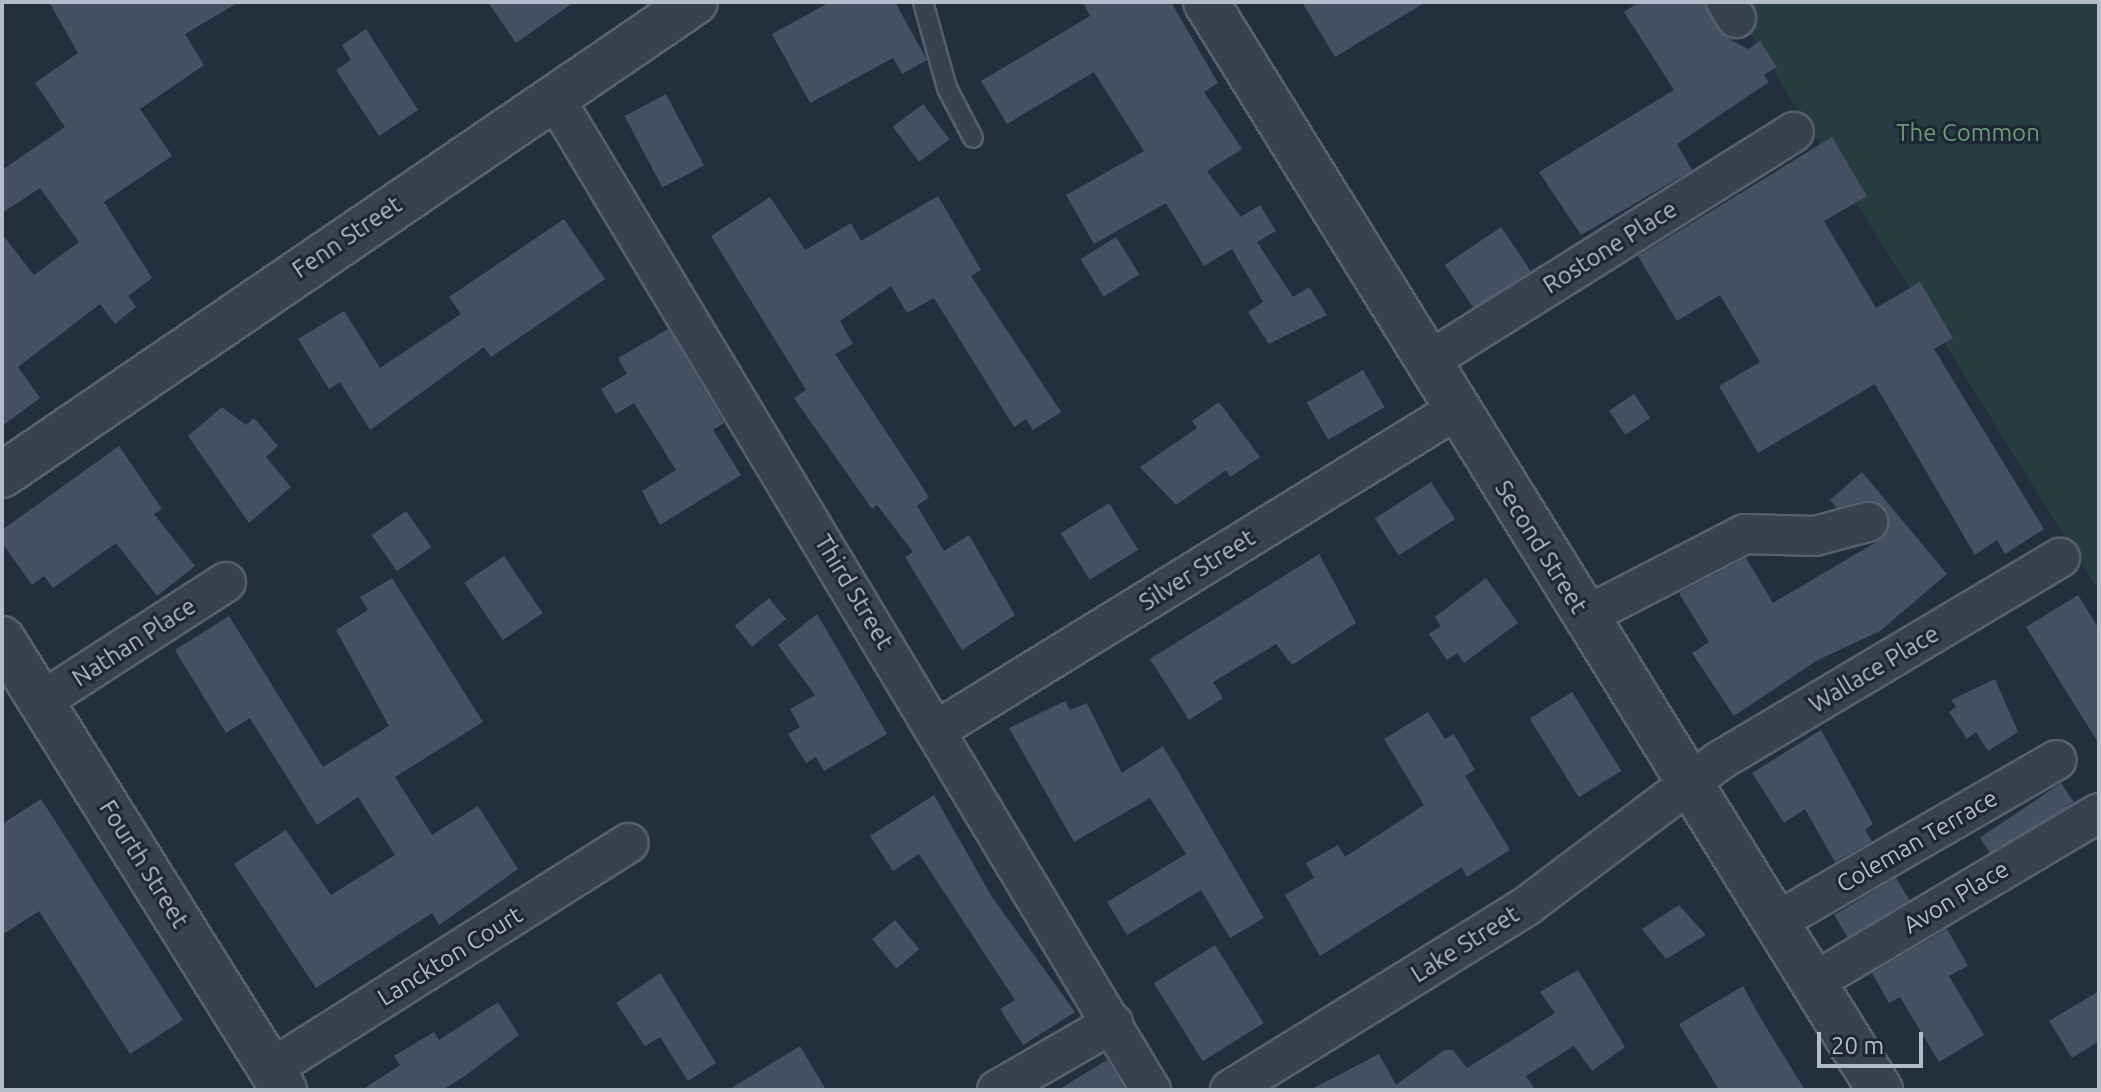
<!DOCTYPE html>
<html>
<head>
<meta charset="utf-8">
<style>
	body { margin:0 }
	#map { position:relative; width:2101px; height:1092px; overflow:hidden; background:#242f3e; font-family:Ubuntu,sans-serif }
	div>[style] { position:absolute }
	.green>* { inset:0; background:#263c3f }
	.building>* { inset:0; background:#455162; transform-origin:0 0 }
	.roads { filter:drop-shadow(2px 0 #565f6c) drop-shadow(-2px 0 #565f6c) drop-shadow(0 2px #565f6c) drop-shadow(0 -2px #565f6c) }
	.service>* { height:18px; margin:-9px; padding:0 9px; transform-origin:9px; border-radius:9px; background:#38414e }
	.minor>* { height:38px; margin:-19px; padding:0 19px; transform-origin:19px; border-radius:19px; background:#38414e }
	.tertiary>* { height:44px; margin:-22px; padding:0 22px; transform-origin:22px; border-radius:22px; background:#38414e }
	span { translate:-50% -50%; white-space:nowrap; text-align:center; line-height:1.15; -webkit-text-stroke:6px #1d2633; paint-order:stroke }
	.park-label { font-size:24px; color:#6b9a76 }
	.street-label { font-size:24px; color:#b4bcc9 }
	.frame { position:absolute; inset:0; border:4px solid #b4bcc9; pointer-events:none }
	.scale { position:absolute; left:1817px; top:1032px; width:106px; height:36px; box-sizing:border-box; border:4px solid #b4bcc9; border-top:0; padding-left:10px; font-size:24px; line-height:28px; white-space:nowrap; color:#b4bcc9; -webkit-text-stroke:6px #1d2633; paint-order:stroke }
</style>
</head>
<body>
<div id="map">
	<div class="green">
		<div style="clip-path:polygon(1730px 2px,2099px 2px,2099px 592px,1953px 357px)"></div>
	</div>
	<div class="building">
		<div style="clip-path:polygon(49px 2px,239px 2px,185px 34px,204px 65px,140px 109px,172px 156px,104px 202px,152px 278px,128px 296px,136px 307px,115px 324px,100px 304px,18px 367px,40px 398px,2px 426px,2px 234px,34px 275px,79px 242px,40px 188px,2px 213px,2px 170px,65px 127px,35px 83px,78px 53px)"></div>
		<div style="clip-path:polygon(488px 2px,574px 2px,516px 43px)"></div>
		<div style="clip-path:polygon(830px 2px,895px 2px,927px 60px,902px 74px,893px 58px,810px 103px,772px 34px)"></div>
		<div style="clip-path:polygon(1083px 2px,1171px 2px,1218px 83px,1204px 92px,1242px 149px,1207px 171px,1241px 217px,1260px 205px,1276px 231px,1257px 242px,1293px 297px,1309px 287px,1327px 315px,1269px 344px,1248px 312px,1263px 302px,1232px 249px,1204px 266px,1166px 203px,1094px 244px,1066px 195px,1144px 151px,1094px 72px,1007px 124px,981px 81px,1090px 16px)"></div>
		<div style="clip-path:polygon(1302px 2px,1426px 2px,1335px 57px)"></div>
		<div style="clip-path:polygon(1639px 2px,1704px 2px,1725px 37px,1748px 49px,1760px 41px,1777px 67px,1764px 75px,1769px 82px,1677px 144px,1692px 170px,1581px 235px,1539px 172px,1674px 90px,1624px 12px)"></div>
		<div style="clip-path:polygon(366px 29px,418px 110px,379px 136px,336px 70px,351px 60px,342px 45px)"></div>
		<div style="left:666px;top:94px;width:81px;height:47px;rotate:62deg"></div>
		<div style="left:923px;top:104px;width:44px;height:38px;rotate:53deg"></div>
		<div style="clip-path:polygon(1832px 137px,1867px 196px,1824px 221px,1876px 308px,1920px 282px,1953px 338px,1934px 349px,2044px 529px,2005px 554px,1997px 540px,1975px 555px,1875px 384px,1758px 453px,1719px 386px,1760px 362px,1720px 295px,1677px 321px,1638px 256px)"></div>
		<div style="clip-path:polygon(938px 196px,981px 270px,971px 276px,1061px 412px,1033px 430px,1026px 419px,1014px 427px,934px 298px,907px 313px,891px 286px,840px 321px,853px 344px,835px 354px,929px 497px,917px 506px,944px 551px,969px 535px,1015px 615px,962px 650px,905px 557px,913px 552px,877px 505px,872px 509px,794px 398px,806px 390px,711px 236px,770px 197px,805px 250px,851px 223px,861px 241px)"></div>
		<div style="clip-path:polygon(564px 219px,605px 279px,491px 357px,484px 347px,370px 430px,340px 382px,329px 389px,298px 339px,344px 311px,380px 368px,461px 314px,449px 297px)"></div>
		<div style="left:1501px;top:227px;width:53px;height:68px;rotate:56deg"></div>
		<div style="left:1116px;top:237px;width:44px;height:42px;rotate:58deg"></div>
		<div style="clip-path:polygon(668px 329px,724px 423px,713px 430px,741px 475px,660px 525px,642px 491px,676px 470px,634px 403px,616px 414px,601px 389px,627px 374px,618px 358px)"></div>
		<div style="left:1363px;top:370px;width:43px;height:65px;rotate:60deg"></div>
		<div style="left:1634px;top:394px;width:29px;height:30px;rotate:56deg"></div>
		<div style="clip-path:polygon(1219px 402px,1260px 457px,1230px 477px,1226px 470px,1176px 505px,1140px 467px,1197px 428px,1192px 421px)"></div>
		<div style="clip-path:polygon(222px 407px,246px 425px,254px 418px,278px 446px,266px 457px,291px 487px,249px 523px,188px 436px)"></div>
		<div style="clip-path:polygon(119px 446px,162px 509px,154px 514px,195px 566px,157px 596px,116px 543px,53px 588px,44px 576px,32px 585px,2px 543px,2px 530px)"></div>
		<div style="clip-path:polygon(1862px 472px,1947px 574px,1880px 631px,1816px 661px,1734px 716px,1692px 653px,1709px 642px,1679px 593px,1746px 558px,1773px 603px,1883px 538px,1889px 527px,1883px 506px,1863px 501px,1837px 508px,1830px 500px)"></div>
		<div style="left:1431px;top:482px;width:44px;height:67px;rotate:57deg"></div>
		<div style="left:1109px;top:503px;width:55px;height:57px;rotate:58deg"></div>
		<div style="left:406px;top:511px;width:44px;height:42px;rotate:55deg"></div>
		<div style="clip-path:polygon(1319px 554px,1356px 623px,1292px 665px,1276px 644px,1213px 682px,1223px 698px,1189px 720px,1150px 659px)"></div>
		<div style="left:504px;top:556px;width:69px;height:48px;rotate:56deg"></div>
		<div style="clip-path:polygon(392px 578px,483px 722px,395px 777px,432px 835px,478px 806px,518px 869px,439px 925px,432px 913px,316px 988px,234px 864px,286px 830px,331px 895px,395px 855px,358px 797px,317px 825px,250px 718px,226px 733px,175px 650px,229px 616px,323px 767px,389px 726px,336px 630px,368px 610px,360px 597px)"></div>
		<div style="clip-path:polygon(1486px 578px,1518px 623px,1464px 663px,1457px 653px,1447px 660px,1429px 634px,1441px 626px,1435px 617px)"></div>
		<div style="clip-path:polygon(2078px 595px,2099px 629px,2099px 744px,2026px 627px)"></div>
		<div style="left:769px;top:598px;width:27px;height:44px;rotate:51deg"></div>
		<div style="clip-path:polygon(817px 614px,887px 734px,824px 771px,816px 757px,806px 763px,788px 734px,800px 727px,790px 709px,815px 695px,778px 645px)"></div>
		<div style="clip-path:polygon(1995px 679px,2018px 732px,1988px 751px,1976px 732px,1967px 739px,1949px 712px,1956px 707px,1951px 700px)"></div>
		<div style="left:1572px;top:692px;width:93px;height:50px;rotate:58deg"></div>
		<div style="clip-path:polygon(1065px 701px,1070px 710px,1087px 703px,1122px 773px,1163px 746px,1264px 918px,1230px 938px,1201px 890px,1127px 935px,1107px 902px,1186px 854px,1150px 798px,1074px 842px,1009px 728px)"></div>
		<div style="clip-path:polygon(1428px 712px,1445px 739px,1454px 734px,1475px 770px,1465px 776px,1510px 850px,1467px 877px,1462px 867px,1320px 956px,1285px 895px,1314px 878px,1306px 863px,1338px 845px,1345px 857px,1424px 805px,1384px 739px)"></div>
		<div style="clip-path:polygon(1821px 730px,1873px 824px,1865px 830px,1872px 841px,1835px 862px,1805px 809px,1784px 823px,1752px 773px)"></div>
		<div style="left:2061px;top:783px;width:23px;height:98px;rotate:56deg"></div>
		<div style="clip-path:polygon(934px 795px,992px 897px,1075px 1012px,1023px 1045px,1000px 1009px,1015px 1000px,919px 854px,893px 871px,870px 836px)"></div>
		<div style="clip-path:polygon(41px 799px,183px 1020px,130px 1054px,39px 911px,2px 935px,2px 824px)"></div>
		<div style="left:1896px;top:878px;width:26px;height:72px;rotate:59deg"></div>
		<div style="clip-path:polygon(1679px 905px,1706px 935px,1666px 959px,1642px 929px)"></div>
		<div style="left:895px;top:920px;width:38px;height:30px;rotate:50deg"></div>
		<div style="clip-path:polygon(1947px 929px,1968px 966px,1949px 976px,1984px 1035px,1939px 1062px,1900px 997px,1889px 1003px,1872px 973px)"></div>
		<div style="left:1215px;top:945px;width:92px;height:72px;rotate:58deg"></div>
		<div style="clip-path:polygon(1578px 970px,1625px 1047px,1592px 1071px,1574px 1046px,1526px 1076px,1535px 1090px,1310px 1090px,1379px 1054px,1396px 1085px,1444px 1050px,1453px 1050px,1467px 1068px,1555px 1013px,1540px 992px)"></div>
		<div style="clip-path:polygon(660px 973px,716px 1063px,688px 1081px,660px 1037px,645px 1046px,616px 1003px)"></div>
		<div style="clip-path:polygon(1743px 986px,1761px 1019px,1805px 1090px,1719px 1090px,1679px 1024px)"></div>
		<div style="clip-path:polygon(2099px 991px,2099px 1041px,2072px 1058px,2049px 1021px)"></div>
		<div style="clip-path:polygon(498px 1002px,519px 1035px,462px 1078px,442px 1090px,362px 1090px,400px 1065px,394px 1056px,434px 1032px,439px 1040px)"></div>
		<div style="clip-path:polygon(800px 1046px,826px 1090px,728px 1090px)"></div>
		<div style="clip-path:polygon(1107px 1060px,1125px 1090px,1058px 1090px)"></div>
	</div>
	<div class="roads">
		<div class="service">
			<div style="left:923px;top:2px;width:89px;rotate:74.4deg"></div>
			<div style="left:947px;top:88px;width:56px;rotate:62.5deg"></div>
		</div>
		<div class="minor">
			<div style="left:1726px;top:2px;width:19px;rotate:58deg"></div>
			<div style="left:554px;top:97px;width:1159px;rotate:58.99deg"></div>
			<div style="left:1427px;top:362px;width:433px;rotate:-32.1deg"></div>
			<div style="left:1584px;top:617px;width:181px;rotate:-27.3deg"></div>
			<div style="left:1745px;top:534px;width:70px;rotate:1.6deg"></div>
			<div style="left:1815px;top:536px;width:55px;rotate:-14.8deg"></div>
			<div style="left:42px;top:701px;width:219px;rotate:-32.9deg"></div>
			<div style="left:937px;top:730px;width:610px;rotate:-31.66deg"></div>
			<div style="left:1776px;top:922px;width:324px;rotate:-30deg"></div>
			<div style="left:1814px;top:982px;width:331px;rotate:-30.7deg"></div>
			<div style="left:271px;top:1069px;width:423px;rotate:-32.3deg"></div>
			<div style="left:997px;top:1090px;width:134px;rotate:-30deg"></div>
			<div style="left:1230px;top:1090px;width:351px;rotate:-31.8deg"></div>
			<div style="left:1528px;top:905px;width:239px;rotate:-37deg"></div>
			<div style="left:1719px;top:761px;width:397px;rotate:-30.8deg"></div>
		</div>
		<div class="tertiary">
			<div style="left:1206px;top:2px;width:1280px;rotate:58.22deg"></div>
			<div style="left:2px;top:475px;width:839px;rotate:-34.32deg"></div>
			<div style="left:2px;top:639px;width:532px;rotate:57.98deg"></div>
		</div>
	</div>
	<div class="park-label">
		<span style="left:1968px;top:133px">The Common</span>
	</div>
	<div class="street-label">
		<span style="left:347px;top:237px;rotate:-34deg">Fenn Street</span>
		<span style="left:1610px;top:247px;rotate:-32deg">Rostone Place</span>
		<span style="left:1541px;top:547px;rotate:58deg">Second Street</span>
		<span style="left:1197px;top:570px;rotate:-32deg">Silver Street</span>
		<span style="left:854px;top:592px;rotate:59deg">Third Street</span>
		<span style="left:134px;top:642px;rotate:-33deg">Nathan Place</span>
		<span style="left:1874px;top:669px;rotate:-31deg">Wallace Place</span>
		<span style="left:1917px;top:841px;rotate:-30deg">Coleman Terrace</span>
		<span style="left:144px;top:864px;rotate:58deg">Fourth Street</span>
		<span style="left:1956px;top:897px;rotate:-31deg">Avon Place</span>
		<span style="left:1465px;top:944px;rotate:-32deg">Lake Street</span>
		<span style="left:450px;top:956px;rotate:-32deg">Lanckton Court</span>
	</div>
	<div class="frame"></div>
	<div class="scale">20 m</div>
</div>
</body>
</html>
